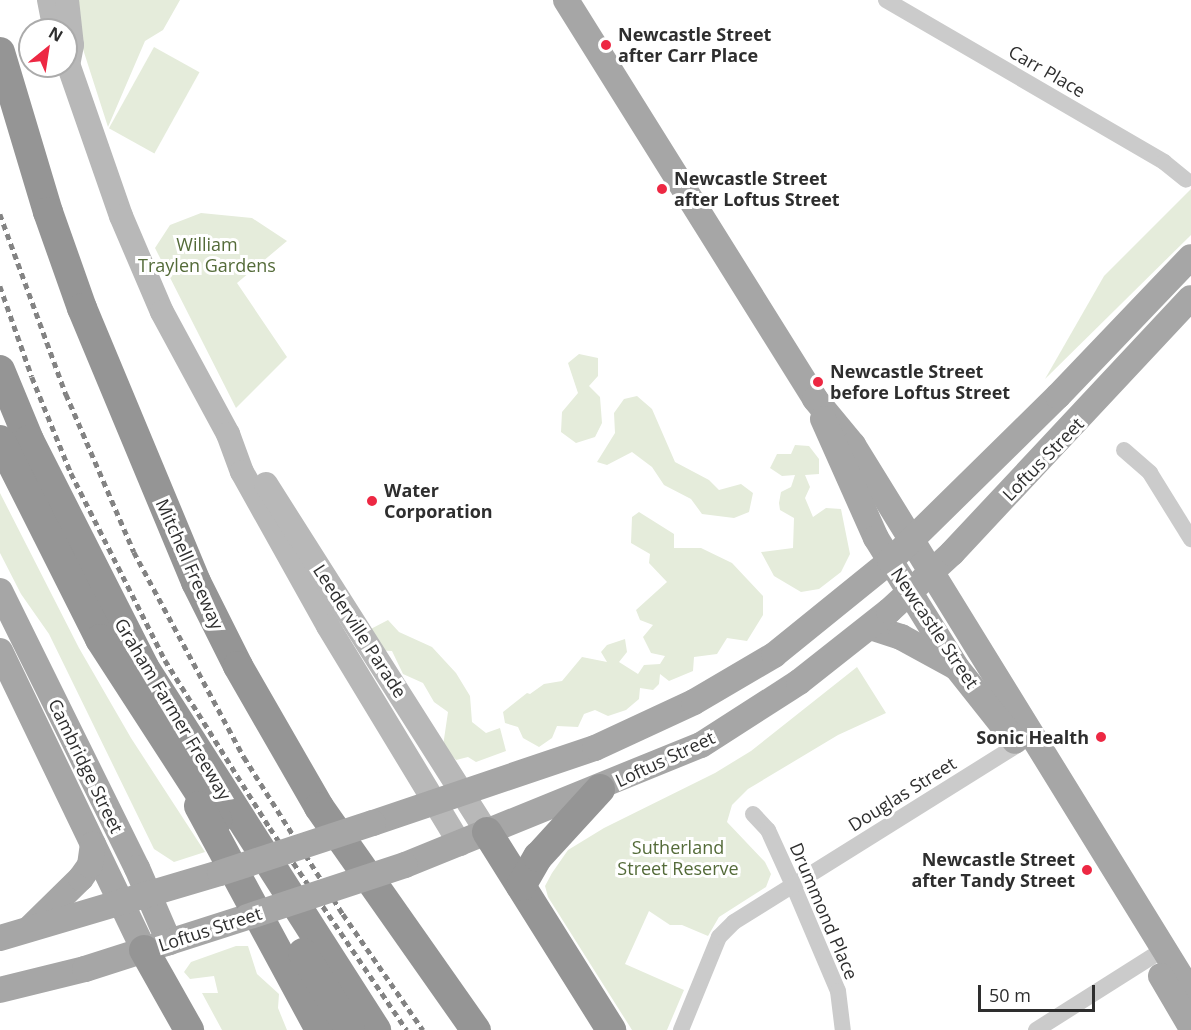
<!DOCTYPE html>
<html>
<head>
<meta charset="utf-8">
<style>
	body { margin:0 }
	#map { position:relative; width:1191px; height:1030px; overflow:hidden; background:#fff; font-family:"Open Sans",sans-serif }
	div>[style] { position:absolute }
	.green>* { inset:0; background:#e5ecdb; transform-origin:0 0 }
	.minor>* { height:16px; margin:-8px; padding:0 8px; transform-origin:8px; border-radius:8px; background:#cbcbcb }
	.secondary>* { height:24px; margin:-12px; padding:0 12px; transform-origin:12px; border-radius:12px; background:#b8b8b8 }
	.primary>* { height:26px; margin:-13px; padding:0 13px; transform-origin:13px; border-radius:13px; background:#a6a6a6 }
	.motorway>* { height:30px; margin:-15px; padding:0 15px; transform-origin:15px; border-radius:15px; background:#959595 }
	.rail>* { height:4.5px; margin-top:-2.25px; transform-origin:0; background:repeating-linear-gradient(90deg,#838383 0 6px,transparent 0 10.5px) }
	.primary-bridge>* { height:26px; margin:-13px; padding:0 13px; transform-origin:13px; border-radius:13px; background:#a6a6a6 }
	.dots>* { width:16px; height:16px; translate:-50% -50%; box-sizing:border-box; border:3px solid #fff; border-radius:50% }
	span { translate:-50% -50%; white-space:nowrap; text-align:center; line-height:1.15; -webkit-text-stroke:6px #fff; paint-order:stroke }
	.poi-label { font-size:18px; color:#2e2e2e; font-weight:700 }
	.left { translate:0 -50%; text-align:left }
	.right { translate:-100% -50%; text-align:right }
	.street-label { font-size:18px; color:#2e2e2e }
	.park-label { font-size:18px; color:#546b39 }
	.north { position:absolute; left:18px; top:18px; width:60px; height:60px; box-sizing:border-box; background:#fff; border:2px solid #ababab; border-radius:50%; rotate:30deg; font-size:16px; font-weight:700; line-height:24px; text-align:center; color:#2e2e2e }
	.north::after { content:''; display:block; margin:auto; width:21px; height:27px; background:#ed2843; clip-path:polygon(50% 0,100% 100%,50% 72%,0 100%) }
	.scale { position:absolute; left:978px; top:985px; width:117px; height:27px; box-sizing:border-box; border:3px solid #2e2e2e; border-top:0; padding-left:8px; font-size:18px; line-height:21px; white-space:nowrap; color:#2e2e2e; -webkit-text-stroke:4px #fff; paint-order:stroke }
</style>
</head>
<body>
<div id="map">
	<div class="green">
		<div style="clip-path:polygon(77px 0,180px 0,163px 30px,145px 41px,108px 127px,81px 43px)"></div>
		<div style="left:154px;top:47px;width:52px;height:93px;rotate:29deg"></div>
		<div style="clip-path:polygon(1191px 189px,1191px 235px,1045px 379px,1104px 276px)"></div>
		<div style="clip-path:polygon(201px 213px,252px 218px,287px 241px,237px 283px,287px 357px,236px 408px,155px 248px,170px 225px)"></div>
		<div style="clip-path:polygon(579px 354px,598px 358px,598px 376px,589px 386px,600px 397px,602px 423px,595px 437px,576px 443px,561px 432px,562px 412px,578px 393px,568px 363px)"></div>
		<div style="clip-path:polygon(637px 396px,652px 409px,675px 462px,709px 480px,719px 490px,741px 484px,753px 493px,749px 512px,734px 518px,702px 514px,691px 499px,664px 485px,652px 467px,632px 452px,607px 465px,597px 462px,615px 433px,614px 413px,624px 399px)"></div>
		<div style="clip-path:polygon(795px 445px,809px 446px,819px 459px,819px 474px,805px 475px,810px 487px,805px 498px,813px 517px,826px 508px,841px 509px,850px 554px,841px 572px,819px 589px,801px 592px,774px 576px,761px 552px,793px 548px,794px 518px,780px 510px,779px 503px,781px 492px,791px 487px,795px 475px,782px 476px,770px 468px,777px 454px,791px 454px)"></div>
		<div style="clip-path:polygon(0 493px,79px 648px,131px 738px,205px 852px,174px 862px,154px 849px,49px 634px,21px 594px,0 553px)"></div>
		<div style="clip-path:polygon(639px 512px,674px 534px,674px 548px,701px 548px,732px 563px,763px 596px,763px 615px,747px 641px,727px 638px,717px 654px,694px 657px,693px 671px,669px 681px,660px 674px,659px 684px,653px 690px,640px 688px,639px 699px,626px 710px,608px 716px,595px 710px,584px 714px,578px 727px,557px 726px,552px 738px,539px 747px,523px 738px,518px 727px,505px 723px,503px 712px,527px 693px,530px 694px,544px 684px,562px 681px,582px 657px,607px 662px,601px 652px,607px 645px,625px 639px,627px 652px,619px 662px,638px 674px,644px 665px,660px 664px,665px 656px,651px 653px,643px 637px,653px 625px,640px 620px,636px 610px,667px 582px,649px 563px,650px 554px,631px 543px,632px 517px)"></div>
		<div style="clip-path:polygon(388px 620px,399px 632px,432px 647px,456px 673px,470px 696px,472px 722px,486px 733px,500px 728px,506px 751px,476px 762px,468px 757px,456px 760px,443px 746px,448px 712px,434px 702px,423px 683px,403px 674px,392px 651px,370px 650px,365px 632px)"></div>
		<div style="clip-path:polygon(857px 667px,886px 713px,838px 735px,748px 789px,732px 805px,727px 822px,765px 862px,771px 874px,766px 887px,719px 917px,708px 936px,682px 925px,670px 925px,649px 911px,625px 964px,684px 990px,667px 1030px,632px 1030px,548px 897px,545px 886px,552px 873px,568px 850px,604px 828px,715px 773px,751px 751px)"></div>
		<div style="clip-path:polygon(236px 946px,248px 946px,257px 974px,279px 994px,278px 1008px,287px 1030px,222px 1030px,202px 993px,218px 993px,214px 976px,190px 979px,184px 972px,191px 962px)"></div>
	</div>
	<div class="minor">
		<div style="left:886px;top:0;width:322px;rotate:30.2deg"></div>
		<div style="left:1164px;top:162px;width:28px;rotate:39deg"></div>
		<div style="left:1124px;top:450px;width:35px;rotate:41deg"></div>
		<div style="left:1150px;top:473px;width:78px;rotate:58.2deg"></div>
		<div style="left:753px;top:814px;width:22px;rotate:47deg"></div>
		<div style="left:768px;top:830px;width:60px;rotate:65.6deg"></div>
		<div style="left:793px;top:885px;width:115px;rotate:67deg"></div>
		<div style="left:838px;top:991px;width:39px;rotate:83deg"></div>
		<div style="left:681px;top:1030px;width:100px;rotate:-67.8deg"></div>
		<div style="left:719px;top:937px;width:21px;rotate:-45deg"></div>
		<div style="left:734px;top:922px;width:345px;rotate:-32deg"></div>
		<div style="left:1036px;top:1030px;width:151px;rotate:-32.3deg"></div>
	</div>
	<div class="secondary">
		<div style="left:49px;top:0;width:31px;rotate:79deg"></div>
		<div style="left:67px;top:0;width:45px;rotate:83.7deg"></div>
		<div style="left:72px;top:45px;width:16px;rotate:101deg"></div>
		<div style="left:66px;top:58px;width:167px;rotate:70.8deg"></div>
		<div style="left:121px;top:216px;width:104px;rotate:66.9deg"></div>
		<div style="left:162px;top:312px;width:139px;rotate:61.6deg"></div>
		<div style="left:228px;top:434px;width:40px;rotate:69.8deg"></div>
		<div style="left:242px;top:472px;width:176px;rotate:60.8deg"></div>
		<div style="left:328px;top:626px;width:255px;rotate:58.8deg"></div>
		<div style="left:266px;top:484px;width:412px;rotate:57.6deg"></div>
	</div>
	<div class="primary">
		<div style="left:566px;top:0;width:470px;rotate:58deg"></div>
		<div style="left:815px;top:399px;width:60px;rotate:50.4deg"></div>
		<div style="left:853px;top:445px;width:644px;rotate:58.33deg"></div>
		<div style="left:823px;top:419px;width:130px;rotate:66deg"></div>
		<div style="left:876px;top:538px;width:153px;rotate:58.1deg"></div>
		<div style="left:957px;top:668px;width:93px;rotate:51.5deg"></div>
		<div style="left:0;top:591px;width:309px;rotate:63.7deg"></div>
		<div style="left:137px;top:868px;width:81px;rotate:66.6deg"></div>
		<div style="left:870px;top:627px;width:33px;rotate:18deg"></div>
		<div style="left:901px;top:637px;width:60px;rotate:28.7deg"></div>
		<div style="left:0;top:651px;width:332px;rotate:64.3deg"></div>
		<div style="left:373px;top:823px;width:234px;rotate:-18.7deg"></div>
		<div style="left:595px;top:748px;width:109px;rotate:-24.9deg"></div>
		<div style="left:694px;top:702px;width:93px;rotate:-30.4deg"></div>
		<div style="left:774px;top:655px;width:149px;rotate:-39deg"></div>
		<div style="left:890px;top:561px;width:235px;rotate:-44.5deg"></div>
		<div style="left:1058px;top:396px;width:192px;rotate:-46.3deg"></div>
		<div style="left:405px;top:865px;width:319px;rotate:-22.1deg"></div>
		<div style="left:701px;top:745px;width:117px;rotate:-32.7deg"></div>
		<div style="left:799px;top:682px;width:115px;rotate:-38.3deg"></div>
		<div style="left:889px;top:611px;width:86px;rotate:-42.6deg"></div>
		<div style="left:952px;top:553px;width:349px;rotate:-46.9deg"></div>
		<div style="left:30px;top:928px;width:71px;rotate:-44.4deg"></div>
		<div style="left:81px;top:878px;width:16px;rotate:-55deg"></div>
		<div style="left:90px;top:865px;width:21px;rotate:-82deg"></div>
		<div style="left:0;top:938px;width:229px;rotate:-16.5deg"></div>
		<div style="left:1161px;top:976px;width:59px;rotate:59.5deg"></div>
		<div style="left:0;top:990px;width:88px;rotate:-13.9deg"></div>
		<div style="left:85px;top:969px;width:170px;rotate:-17.8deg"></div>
	</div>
	<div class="motorway">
		<div style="left:0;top:52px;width:167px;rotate:73.3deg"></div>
		<div style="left:48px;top:212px;width:102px;rotate:70.5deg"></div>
		<div style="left:82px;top:308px;width:297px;rotate:67.4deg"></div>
		<div style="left:196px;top:582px;width:94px;rotate:63.4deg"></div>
		<div style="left:238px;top:666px;width:163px;rotate:60.1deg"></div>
		<div style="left:319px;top:807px;width:273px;rotate:54.9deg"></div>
		<div style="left:0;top:370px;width:76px;rotate:67.5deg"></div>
		<div style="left:29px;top:440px;width:254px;rotate:63.1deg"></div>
		<div style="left:144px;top:667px;width:431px;rotate:57.4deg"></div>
		<div style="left:0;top:440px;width:223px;rotate:63.3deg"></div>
		<div style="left:100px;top:639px;width:216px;rotate:57.1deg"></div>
		<div style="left:199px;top:806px;width:255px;rotate:61.6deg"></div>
		<div style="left:487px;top:832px;width:234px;rotate:57.9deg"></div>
		<div style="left:521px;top:886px;width:34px;rotate:-60deg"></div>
		<div style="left:538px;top:857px;width:92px;rotate:-47.6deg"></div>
		<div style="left:144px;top:950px;width:92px;rotate:60.6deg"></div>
		<div style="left:303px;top:953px;width:90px;rotate:58.6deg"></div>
	</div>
	<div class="rail">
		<div style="left:0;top:214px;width:192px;rotate:69.9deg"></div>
		<div style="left:66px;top:394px;width:172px;rotate:66.7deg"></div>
		<div style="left:134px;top:552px;width:233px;rotate:61.8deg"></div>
		<div style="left:244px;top:757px;width:186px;rotate:57.8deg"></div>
		<div style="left:343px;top:914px;width:141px;rotate:55.4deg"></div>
		<div style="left:0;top:286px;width:96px;rotate:70.6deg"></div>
		<div style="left:32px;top:377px;width:104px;rotate:67.9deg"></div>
		<div style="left:71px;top:473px;width:209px;rotate:63.3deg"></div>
		<div style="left:165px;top:660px;width:198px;rotate:58deg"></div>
		<div style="left:270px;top:828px;width:244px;rotate:55.9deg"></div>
	</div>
	<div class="primary-bridge">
		<div style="left:220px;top:873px;width:161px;rotate:-18.1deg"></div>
		<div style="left:247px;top:917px;width:166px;rotate:-18.2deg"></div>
	</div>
	<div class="dots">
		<div style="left:606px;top:45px;background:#ed2843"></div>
		<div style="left:662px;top:189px;background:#ed2843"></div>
		<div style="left:818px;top:382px;background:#ed2843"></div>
		<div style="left:372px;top:501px;background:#ed2843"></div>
		<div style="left:1101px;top:737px;background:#ed2843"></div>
		<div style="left:1087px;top:870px;background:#ed2843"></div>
	</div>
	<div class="poi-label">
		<span class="left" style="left:618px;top:45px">Newcastle Street<br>after Carr Place</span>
		<span class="left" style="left:674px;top:189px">Newcastle Street<br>after Loftus Street</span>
		<span class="left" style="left:830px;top:382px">Newcastle Street<br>before Loftus Street</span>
		<span class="left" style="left:384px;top:501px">Water<br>Corporation</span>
		<span class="right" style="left:1089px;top:737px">Sonic Health</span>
		<span class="right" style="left:1075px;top:870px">Newcastle Street<br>after Tandy Street</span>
	</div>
	<div class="street-label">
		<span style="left:1047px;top:71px;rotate:30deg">Carr Place</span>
		<span style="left:1043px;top:459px;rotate:-46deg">Loftus Street</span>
		<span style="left:190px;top:564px;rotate:66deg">Mitchell Freeway</span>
		<span style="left:935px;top:628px;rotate:56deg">Newcastle Street</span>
		<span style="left:360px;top:631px;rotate:57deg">Leederville Parade</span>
		<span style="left:173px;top:709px;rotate:59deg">Graham Farmer Freeway</span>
		<span style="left:665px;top:759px;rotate:-25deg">Loftus Street</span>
		<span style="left:86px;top:766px;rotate:64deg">Cambridge Street</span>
		<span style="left:902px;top:794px;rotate:-32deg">Douglas Street</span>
		<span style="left:824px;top:911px;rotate:67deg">Drummond Place</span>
		<span style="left:210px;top:929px;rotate:-18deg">Loftus Street</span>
	</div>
	<div class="park-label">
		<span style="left:207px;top:255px">William<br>Traylen Gardens</span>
		<span style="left:678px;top:858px">Sutherland<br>Street Reserve</span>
	</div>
	<div class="north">N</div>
	<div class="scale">50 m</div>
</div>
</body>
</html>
